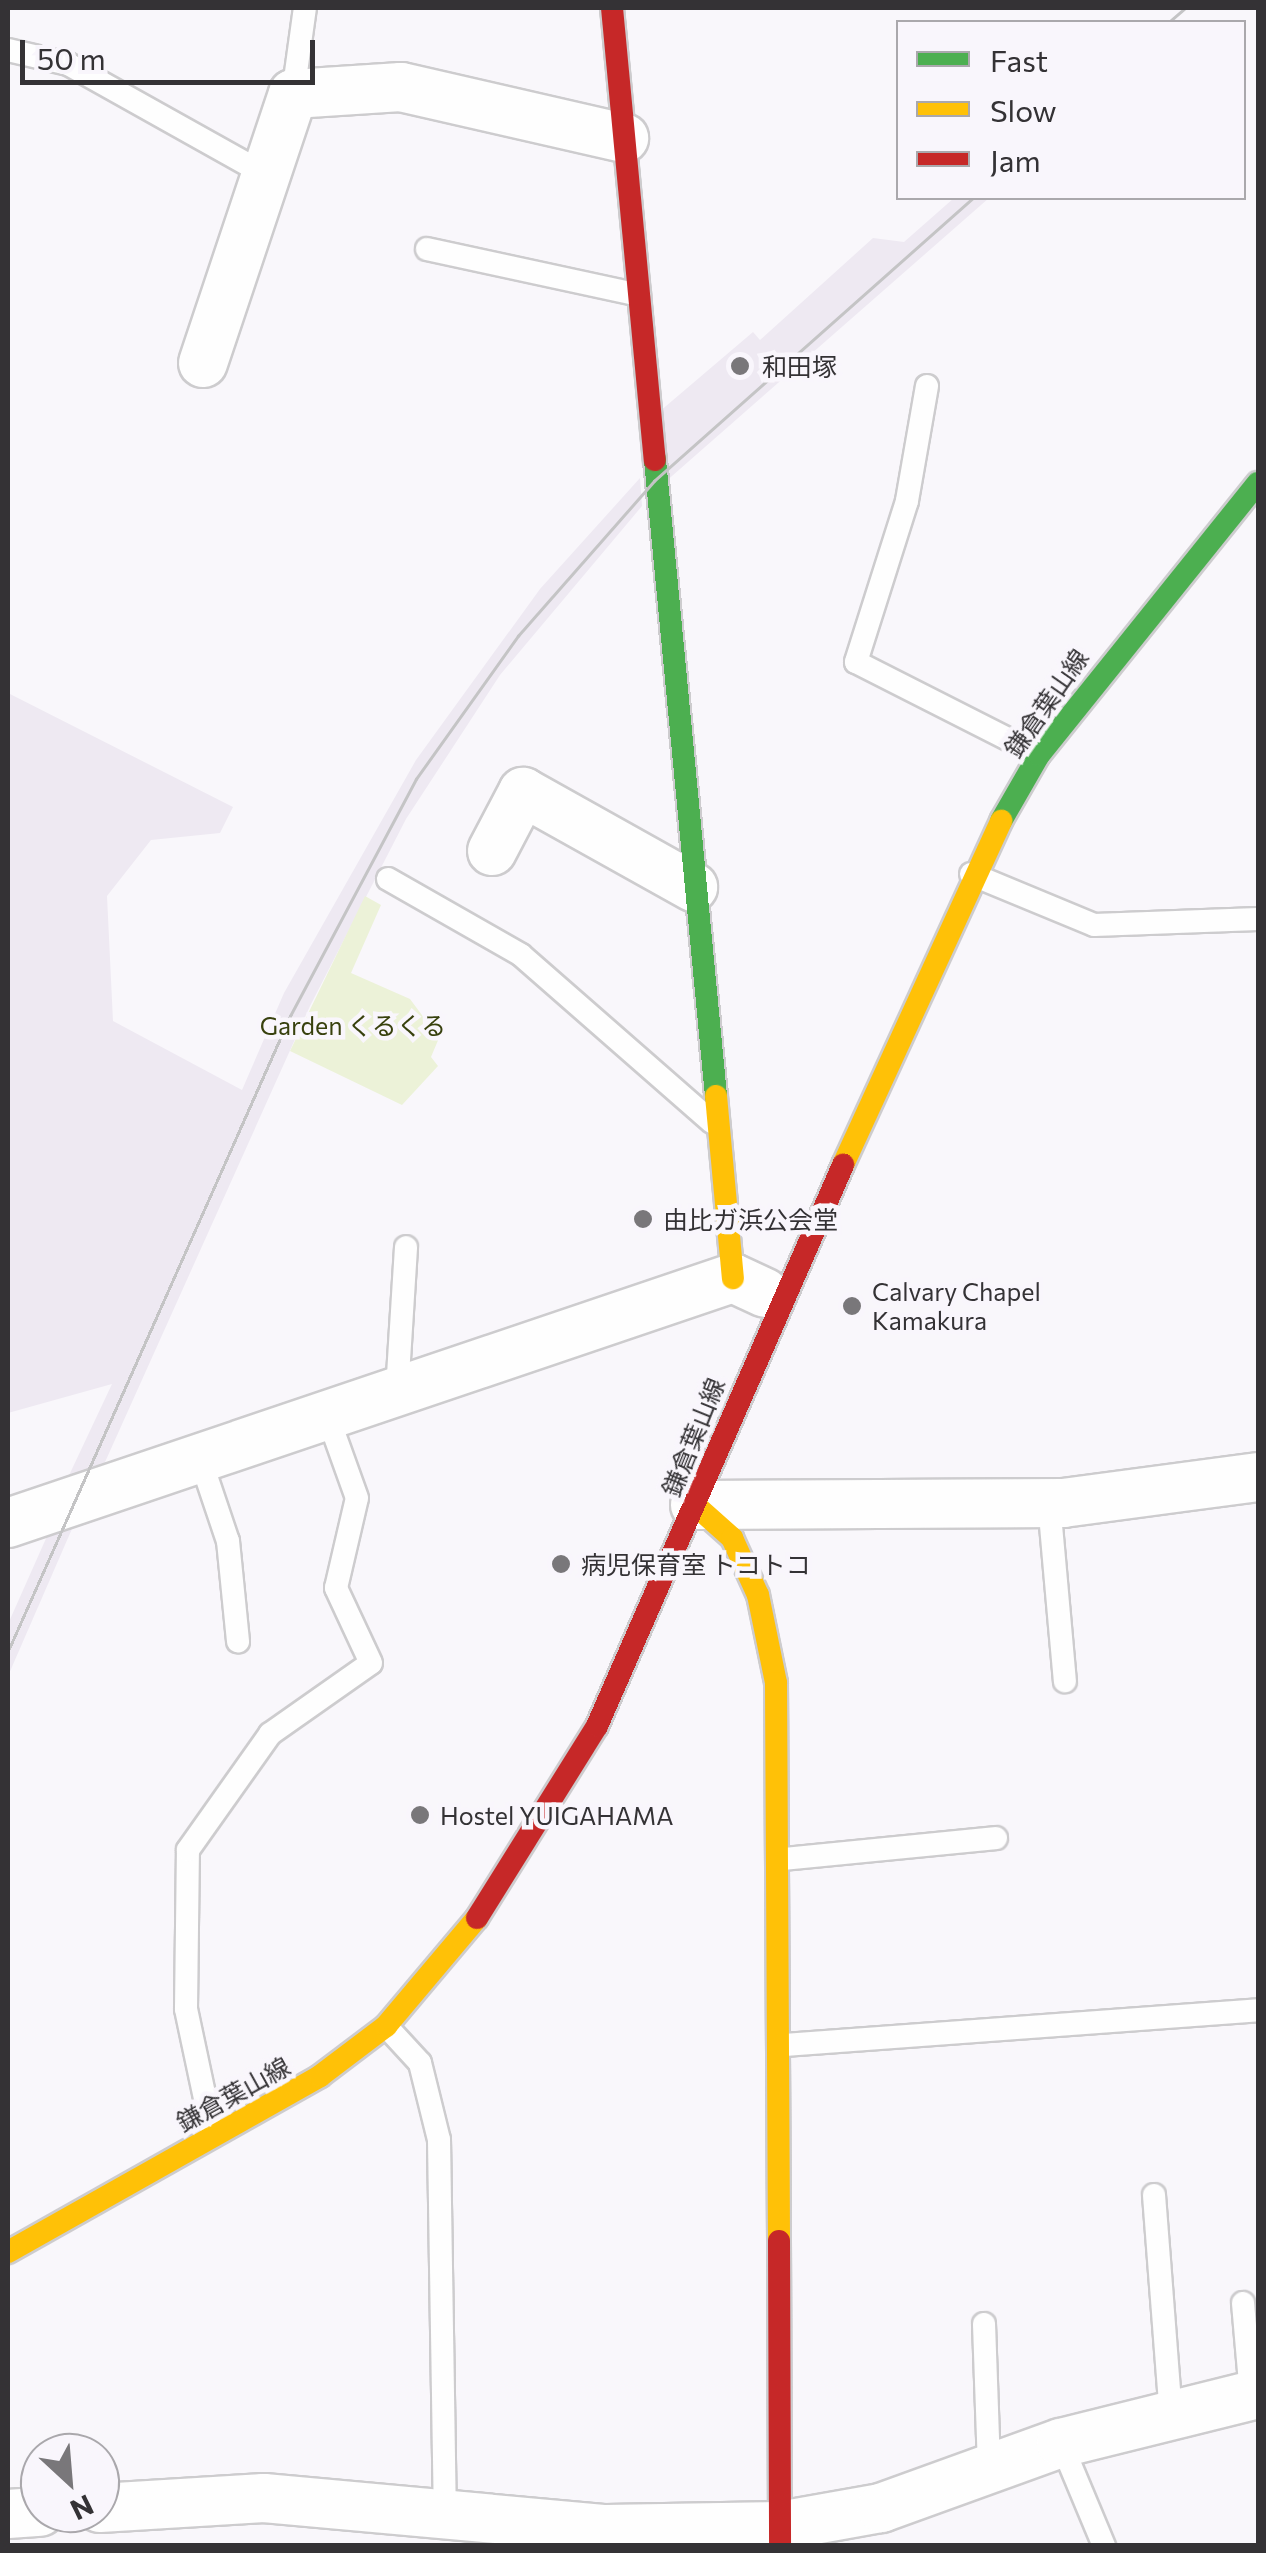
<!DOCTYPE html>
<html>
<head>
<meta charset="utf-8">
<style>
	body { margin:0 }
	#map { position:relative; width:1266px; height:2553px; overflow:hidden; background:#f9f7fb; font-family:Commissioner,"Noto Sans JP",sans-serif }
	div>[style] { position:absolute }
	.built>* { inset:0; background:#eee9f2 }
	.green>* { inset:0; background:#ecf2d8 }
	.roads { filter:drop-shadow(2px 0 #cdccce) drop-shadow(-2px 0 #cdccce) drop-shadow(0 2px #cdccce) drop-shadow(0 -2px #cdccce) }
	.lane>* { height:22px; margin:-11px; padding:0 11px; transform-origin:11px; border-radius:11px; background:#fefefe }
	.street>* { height:48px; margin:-24px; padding:0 24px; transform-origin:24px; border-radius:24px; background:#fefefe }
	.fast>* { height:22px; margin:-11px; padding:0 11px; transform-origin:11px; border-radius:11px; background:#4caf50 }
	.slow>* { height:22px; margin:-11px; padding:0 11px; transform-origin:11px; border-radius:11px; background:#ffc107 }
	.jam>* { height:22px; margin:-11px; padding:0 11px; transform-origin:11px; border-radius:11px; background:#c62828 }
	.tram>* { height:2.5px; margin:-1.25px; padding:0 1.25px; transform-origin:1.25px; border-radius:1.25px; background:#c4c4c5 }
	.dots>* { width:28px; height:28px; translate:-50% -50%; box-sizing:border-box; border:5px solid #f9f6fc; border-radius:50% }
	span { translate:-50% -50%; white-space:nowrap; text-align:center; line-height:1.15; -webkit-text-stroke:9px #f9f6fc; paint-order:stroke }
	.poi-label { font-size:25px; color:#343235 }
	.left { translate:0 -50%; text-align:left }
	.street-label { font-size:25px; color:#343235 }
	.park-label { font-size:25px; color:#38410e }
	.frame { position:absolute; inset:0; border:10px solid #343235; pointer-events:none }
	.legend { position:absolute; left:896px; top:20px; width:350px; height:180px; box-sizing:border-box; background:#f9f6fc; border:2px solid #aaa8ac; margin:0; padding:12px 18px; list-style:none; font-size:30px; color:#343235 }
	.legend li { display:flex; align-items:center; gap:20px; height:50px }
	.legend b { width:50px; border:2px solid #aaa8ac }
	.north { position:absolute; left:20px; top:2433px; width:100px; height:100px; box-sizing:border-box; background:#f9f6fc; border:2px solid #aaa8ac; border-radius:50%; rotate:154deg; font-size:28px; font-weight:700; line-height:40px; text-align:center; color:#343235 }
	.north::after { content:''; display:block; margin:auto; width:35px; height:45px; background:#79777a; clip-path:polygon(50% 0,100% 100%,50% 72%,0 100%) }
	.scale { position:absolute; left:20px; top:40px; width:295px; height:45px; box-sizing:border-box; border:5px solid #343235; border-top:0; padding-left:12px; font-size:30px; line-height:35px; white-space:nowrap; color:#343235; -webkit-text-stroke:8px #f9f6fc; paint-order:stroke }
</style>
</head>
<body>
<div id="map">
	<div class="built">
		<div style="clip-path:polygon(954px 198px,989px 198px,664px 483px,659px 412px,753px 332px,760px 340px,873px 238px,904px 242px)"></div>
		<div style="clip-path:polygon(640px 478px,642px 506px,500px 675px,406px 819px,310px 1006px,101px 1471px,64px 1486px,112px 1384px,8px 1413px,8px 693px,233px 807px,220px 833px,151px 840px,107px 896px,113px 1021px,242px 1090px,284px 993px,416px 760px,540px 589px)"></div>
		<div style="clip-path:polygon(78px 1515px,8px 1676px,8px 1624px,52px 1525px)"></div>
	</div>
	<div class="green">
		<div style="clip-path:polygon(365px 896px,381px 905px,351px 973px,410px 999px,439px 1038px,431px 1057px,438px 1066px,402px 1105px,290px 1051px)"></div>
	</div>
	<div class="roads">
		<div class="lane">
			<div style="left:8px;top:50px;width:62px;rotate:13.1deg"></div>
			<div style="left:68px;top:64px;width:223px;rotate:29.2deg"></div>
			<div style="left:293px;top:94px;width:87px;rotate:-82.1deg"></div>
			<div style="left:427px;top:249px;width:217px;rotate:12.2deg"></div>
			<div style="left:927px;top:386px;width:117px;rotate:99.9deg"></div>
			<div style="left:907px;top:501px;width:169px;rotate:107.6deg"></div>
			<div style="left:856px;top:662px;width:205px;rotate:26.9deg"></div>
			<div style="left:971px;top:874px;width:133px;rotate:22.5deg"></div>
			<div style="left:1094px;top:925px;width:164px;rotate:-2.1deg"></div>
			<div style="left:388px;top:879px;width:153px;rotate:29.7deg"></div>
			<div style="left:521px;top:955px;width:254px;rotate:41.2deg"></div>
			<div style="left:397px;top:1391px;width:144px;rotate:-86.4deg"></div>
			<div style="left:200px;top:1458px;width:88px;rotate:71.4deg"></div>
			<div style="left:228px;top:1541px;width:101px;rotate:84.3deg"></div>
			<div style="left:1049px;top:1503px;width:179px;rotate:84.9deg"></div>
			<div style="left:783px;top:1859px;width:214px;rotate:-5.6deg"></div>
			<div style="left:386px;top:2026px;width:50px;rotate:47.4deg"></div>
			<div style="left:420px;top:2063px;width:79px;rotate:76.1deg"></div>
			<div style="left:439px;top:2140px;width:376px;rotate:89.1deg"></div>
			<div style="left:785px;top:2045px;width:474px;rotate:-4.2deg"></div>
			<div style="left:213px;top:2136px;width:130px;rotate:-102deg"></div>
			<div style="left:186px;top:2009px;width:159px;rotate:-89.3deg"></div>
			<div style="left:188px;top:1850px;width:142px;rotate:-54.7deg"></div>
			<div style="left:270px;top:1734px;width:123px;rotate:-35.1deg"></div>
			<div style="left:371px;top:1663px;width:83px;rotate:-115deg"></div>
			<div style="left:336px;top:1588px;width:92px;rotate:-76.9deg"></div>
			<div style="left:357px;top:1498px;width:89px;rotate:-109.7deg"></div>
			<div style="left:1154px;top:2195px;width:220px;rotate:85.6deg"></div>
			<div style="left:1243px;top:2303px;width:92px;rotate:85deg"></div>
			<div style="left:984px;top:2324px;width:145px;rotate:88deg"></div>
			<div style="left:1061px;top:2443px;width:112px;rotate:67.3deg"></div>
		</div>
		<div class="street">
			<div style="left:203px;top:363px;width:284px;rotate:-71.5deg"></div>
			<div style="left:293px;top:94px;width:108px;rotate:-3.7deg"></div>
			<div style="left:401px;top:87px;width:229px;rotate:12.9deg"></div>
			<div style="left:492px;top:851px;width:67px;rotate:-62.3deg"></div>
			<div style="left:523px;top:792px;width:195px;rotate:29.2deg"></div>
			<div style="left:695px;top:1505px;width:368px;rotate:-0.3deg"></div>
			<div style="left:1063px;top:1503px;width:197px;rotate:-7.6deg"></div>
			<div style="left:8px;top:1523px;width:765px;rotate:-18.67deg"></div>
			<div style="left:733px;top:1278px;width:35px;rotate:25deg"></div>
			<div style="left:100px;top:2508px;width:164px;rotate:-3.5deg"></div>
			<div style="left:264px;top:2498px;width:343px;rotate:5.2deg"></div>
			<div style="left:606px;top:2529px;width:174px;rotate:-1deg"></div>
			<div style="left:780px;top:2526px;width:103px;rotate:-10.1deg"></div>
			<div style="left:881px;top:2508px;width:191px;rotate:-19.9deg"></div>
			<div style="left:1061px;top:2443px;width:203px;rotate:-14deg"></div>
			<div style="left:8px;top:2514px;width:32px;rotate:-4deg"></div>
		</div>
		<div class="fast">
			<div style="left:655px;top:460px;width:639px;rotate:84.52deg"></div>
			<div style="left:1001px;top:821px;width:76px;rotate:-60.1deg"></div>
			<div style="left:1039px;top:755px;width:349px;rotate:-51.2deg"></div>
		</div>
		<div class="slow">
			<div style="left:716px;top:1096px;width:183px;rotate:84.7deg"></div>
			<div style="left:843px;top:1165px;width:379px;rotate:-65.3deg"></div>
			<div style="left:695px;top:1505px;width:50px;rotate:41.7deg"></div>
			<div style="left:732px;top:1538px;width:63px;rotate:65.5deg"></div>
			<div style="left:758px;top:1595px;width:90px;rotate:78.4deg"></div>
			<div style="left:776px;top:1683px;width:558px;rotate:89.69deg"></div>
			<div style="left:8px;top:2252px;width:358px;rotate:-29.4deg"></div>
			<div style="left:320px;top:2076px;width:83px;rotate:-37.1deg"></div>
			<div style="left:386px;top:2026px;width:141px;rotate:-49.9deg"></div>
		</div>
		<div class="jam">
			<div style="left:612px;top:8px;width:454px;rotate:84.6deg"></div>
			<div style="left:477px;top:1918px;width:226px;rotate:-58deg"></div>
			<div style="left:597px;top:1726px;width:613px;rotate:-66.32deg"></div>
			<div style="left:779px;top:2241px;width:305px;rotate:89.8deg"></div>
		</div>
	</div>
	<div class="tram">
		<div style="left:1169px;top:22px;width:21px;rotate:-41deg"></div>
		<div style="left:8px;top:1651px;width:695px;rotate:-66.05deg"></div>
		<div style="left:290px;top:1016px;width:268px;rotate:-62deg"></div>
		<div style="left:416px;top:779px;width:176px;rotate:-54.5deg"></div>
		<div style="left:518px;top:636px;width:206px;rotate:-48.7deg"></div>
		<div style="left:654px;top:481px;width:426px;rotate:-41.6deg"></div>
	</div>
	<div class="dots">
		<div style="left:740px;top:366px;background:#79777a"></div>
		<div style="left:643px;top:1219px;background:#79777a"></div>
		<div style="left:852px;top:1306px;background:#79777a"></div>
		<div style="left:561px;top:1564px;background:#79777a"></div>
		<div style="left:420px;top:1815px;background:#79777a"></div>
	</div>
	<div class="poi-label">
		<span class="left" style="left:762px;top:366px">和田塚</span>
		<span class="left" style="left:663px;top:1219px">由比ガ浜公会堂</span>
		<span class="left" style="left:872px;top:1306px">Calvary Chapel<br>Kamakura</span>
		<span class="left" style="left:581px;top:1564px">病児保育室 トコトコ</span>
		<span class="left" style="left:440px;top:1815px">Hostel YUIGAHAMA</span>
	</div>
	<div class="street-label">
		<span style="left:1046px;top:703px;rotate:-55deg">鎌倉葉山線</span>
		<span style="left:693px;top:1437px;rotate:-68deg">鎌倉葉山線</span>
		<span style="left:233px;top:2094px;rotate:-29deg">鎌倉葉山線</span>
	</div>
	<div class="park-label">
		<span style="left:353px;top:1025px">Garden くるくる</span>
	</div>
	<div class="frame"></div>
	<ul class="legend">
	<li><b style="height:12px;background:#4caf50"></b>Fast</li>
	<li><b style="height:12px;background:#ffc107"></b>Slow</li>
	<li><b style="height:12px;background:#c62828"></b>Jam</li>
	</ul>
	<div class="north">N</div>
	<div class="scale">50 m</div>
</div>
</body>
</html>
